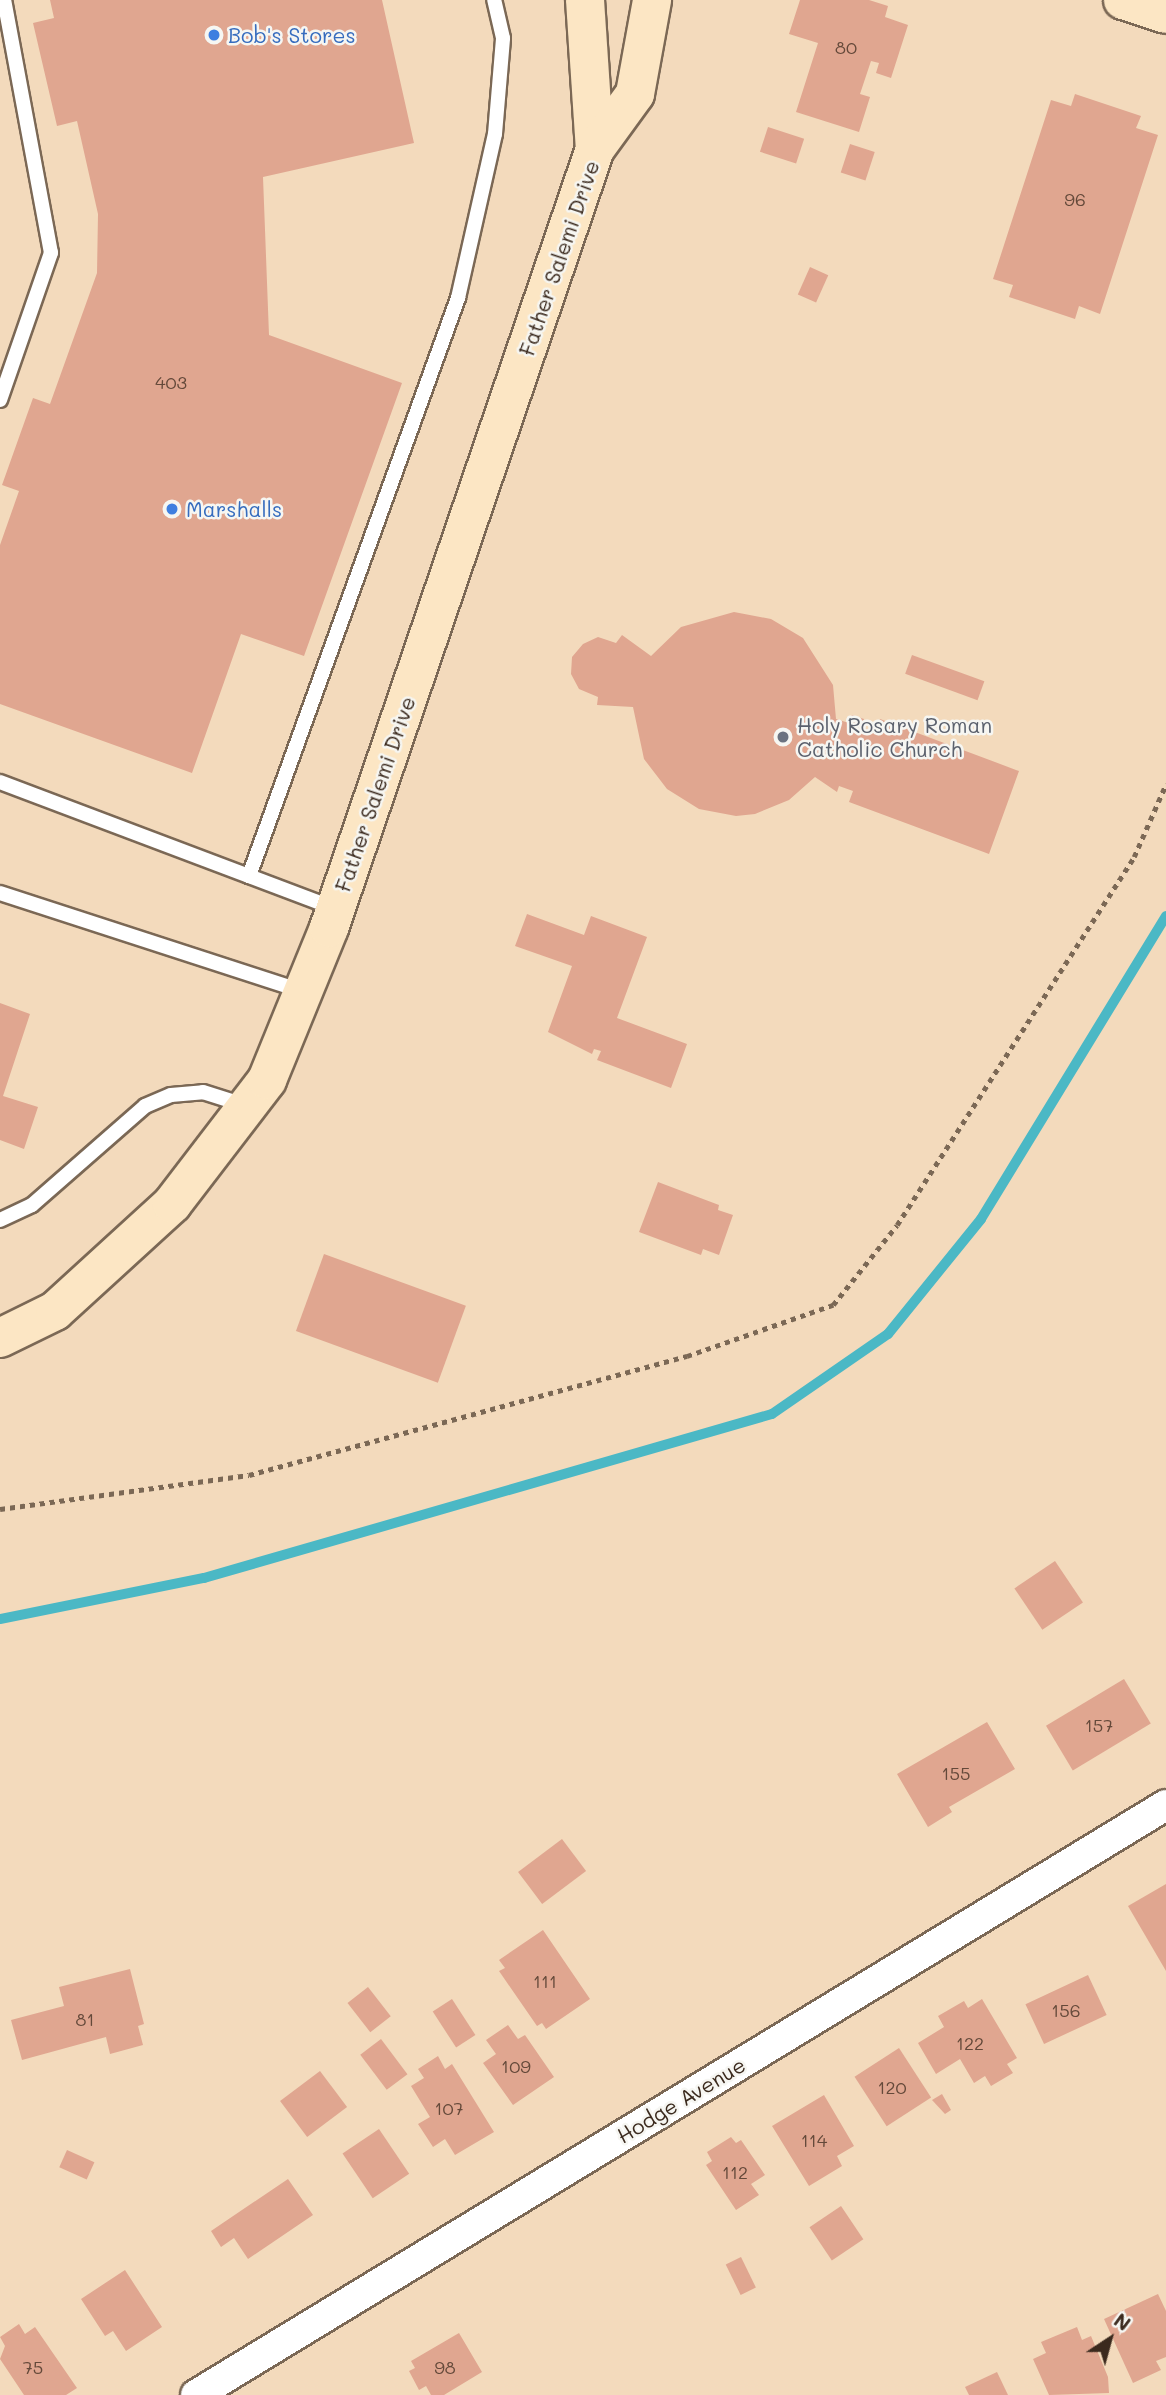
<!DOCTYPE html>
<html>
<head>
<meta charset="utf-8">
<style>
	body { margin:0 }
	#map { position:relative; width:1166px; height:2395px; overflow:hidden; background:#f3dabc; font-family:Mali,sans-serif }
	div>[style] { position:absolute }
	.stream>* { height:10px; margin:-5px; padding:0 5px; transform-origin:5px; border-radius:5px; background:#4bb8c5 }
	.building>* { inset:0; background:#e0a690; transform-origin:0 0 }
	.path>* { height:4.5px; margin-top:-2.25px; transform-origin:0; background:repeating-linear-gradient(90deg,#7b6855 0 5px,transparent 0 10px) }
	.roads { filter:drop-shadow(2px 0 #7b6855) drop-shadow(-2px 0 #7b6855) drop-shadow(0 2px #7b6855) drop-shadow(0 -2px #7b6855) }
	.service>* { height:14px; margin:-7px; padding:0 7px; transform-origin:7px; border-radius:7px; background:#fff }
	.minor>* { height:30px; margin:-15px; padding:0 15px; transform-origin:15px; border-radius:15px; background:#fff }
	.secondary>* { height:38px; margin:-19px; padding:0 19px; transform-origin:19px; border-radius:19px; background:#fce6c4 }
	.dots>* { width:19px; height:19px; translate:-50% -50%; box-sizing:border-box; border:4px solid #f6f6f2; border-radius:50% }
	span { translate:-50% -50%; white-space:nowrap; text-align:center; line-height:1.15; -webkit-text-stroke:5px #f6f6f2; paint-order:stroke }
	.number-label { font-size:18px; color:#64493a }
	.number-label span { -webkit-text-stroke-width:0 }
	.shop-label { font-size:21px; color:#366cbe }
	.left { translate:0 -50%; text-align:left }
	.street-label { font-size:21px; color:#3b2a1e }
	.worship-label { font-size:21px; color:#5b616d }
	.north { position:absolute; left:1075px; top:2304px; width:70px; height:70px; -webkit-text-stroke:5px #f6f6f2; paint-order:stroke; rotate:36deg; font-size:19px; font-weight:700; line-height:28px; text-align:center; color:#3b2a1e }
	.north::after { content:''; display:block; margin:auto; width:24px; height:32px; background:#3b2a1e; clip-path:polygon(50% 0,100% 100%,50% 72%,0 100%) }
</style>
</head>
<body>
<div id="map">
	<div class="stream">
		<div style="left:0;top:1619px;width:208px;rotate:-11.4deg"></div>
		<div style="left:204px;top:1578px;width:591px;rotate:-16.11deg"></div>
		<div style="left:772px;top:1414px;width:141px;rotate:-34.6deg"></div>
		<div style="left:888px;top:1334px;width:148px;rotate:-51deg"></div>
		<div style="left:981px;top:1219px;width:355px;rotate:-58.6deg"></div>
	</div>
	<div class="building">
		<div style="clip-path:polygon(50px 0,382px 0,414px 143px,263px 177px,269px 335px,402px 383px,304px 656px,241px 634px,192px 773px,0 704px,0 545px,19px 491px,2px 485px,33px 398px,50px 404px,97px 273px,98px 214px,77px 121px,57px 126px,33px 23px,54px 18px)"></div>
		<div style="clip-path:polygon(800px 0,869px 0,888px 6px,885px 17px,908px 25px,891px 78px,876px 73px,879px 63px,871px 61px,860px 94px,870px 97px,859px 132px,796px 112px,818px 43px,789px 34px)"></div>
		<div style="clip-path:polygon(1075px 94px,1141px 116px,1136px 128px,1158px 135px,1100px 314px,1079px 306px,1075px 319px,1009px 297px,1013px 285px,993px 279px,1051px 100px,1071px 106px)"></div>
		<div style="left:768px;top:127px;width:38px;height:26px;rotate:18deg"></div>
		<div style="left:850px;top:144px;width:26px;height:30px;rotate:18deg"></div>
		<div style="left:810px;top:267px;width:20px;height:30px;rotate:24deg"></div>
		<div style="clip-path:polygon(734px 612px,771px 619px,803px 638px,833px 685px,836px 719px,849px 723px,852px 715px,864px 719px,861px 727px,875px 732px,880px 719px,1019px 771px,989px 854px,849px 802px,853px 791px,839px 786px,837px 792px,815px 777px,789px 800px,755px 814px,736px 816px,699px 809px,667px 789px,644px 759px,633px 707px,597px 705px,598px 697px,579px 689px,571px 674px,572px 657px,583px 644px,598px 637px,616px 643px,622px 635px,651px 656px,681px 627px)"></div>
		<div style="left:912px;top:655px;width:77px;height:20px;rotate:20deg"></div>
		<div style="clip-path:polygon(527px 914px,584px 935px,591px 916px,647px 937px,617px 1018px,687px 1044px,671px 1088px,597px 1060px,601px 1051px,594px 1049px,592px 1054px,548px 1032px,572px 966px,515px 946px)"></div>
		<div style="clip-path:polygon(0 1003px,30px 1014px,3px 1096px,38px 1107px,24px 1149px,0 1140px)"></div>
		<div style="clip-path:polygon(658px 1182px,719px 1205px,718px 1210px,733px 1215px,719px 1255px,703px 1249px,701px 1255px,639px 1232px)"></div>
		<div style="left:324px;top:1254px;width:151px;height:82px;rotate:20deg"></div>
		<div style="left:1055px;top:1561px;width:50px;height:49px;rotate:56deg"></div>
		<div style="left:1124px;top:1679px;width:52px;height:91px;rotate:59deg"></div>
		<div style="clip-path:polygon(987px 1722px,1015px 1769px,949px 1807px,952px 1812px,928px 1827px,897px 1774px)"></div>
		<div style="left:562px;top:1839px;width:40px;height:55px;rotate:53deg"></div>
		<div style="clip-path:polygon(1166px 1884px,1166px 1971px,1128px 1906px)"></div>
		<div style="clip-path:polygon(543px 1930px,590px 1999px,546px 2029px,542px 2023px,537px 2026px,499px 1971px,505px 1968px,499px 1960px)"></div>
		<div style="clip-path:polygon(130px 1969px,144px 2024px,138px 2026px,143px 2045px,110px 2054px,106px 2037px,22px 2060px,11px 2020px,64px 2006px,59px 1987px)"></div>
		<div style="left:1088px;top:1975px;width:44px;height:69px;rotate:65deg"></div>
		<div style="left:368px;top:1987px;width:37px;height:26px;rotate:52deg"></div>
		<div style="left:452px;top:1999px;width:43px;height:23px;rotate:57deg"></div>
		<div style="clip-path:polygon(982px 1999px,1017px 2058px,1007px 2064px,1013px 2073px,991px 2086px,985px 2076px,974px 2083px,960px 2059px,936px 2074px,918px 2043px,944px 2027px,938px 2016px,964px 2001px,968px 2008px)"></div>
		<div style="clip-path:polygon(508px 2025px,518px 2039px,525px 2035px,554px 2077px,513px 2105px,483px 2063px,496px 2054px,486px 2040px)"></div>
		<div style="left:381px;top:2039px;width:44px;height:26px;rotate:53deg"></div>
		<div style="left:899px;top:2048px;width:59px;height:53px;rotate:57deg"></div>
		<div style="clip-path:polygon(438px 2056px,445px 2069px,452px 2064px,494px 2132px,455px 2155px,445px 2139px,433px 2147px,418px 2124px,430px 2117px,411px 2086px,424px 2078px,418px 2069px)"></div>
		<div style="left:320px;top:2071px;width:45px;height:50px;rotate:53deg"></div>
		<div style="clip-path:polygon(942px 2094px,951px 2110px,945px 2114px,932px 2100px)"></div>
		<div style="clip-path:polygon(824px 2095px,854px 2146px,837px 2156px,842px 2166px,809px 2186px,772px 2126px)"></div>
		<div style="left:379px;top:2129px;width:54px;height:44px;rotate:56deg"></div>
		<div style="clip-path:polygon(731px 2137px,736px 2143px,741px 2140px,765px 2175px,751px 2184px,759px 2195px,736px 2210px,706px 2165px,712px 2161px,707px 2152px)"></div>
		<div style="left:67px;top:2150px;width:30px;height:19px;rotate:24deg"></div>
		<div style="clip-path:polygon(288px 2179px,313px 2215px,248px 2259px,234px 2238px,221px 2247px,211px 2231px)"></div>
		<div style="left:841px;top:2206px;width:40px;height:38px;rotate:56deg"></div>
		<div style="left:741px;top:2257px;width:34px;height:17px;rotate:64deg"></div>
		<div style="clip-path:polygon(125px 2270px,162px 2327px,126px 2351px,113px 2331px,105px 2336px,81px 2299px)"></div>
		<div style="clip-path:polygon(1158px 2294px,1166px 2311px,1166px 2357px,1156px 2361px,1161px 2370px,1133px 2383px,1104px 2319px)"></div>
		<div style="clip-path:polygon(19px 2324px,25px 2334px,35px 2327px,77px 2388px,66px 2395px,24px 2395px,0 2359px,5px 2346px,0 2337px)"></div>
		<div style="clip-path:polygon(1077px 2327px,1082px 2340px,1091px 2336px,1108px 2377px,1109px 2393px,1049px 2395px,1033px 2359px,1046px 2353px,1041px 2342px)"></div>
		<div style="clip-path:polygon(459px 2333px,482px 2372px,444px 2395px,431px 2395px,426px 2386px,419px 2390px,409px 2371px,415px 2368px,411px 2361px)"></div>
		<div style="clip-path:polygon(997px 2372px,1008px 2395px,969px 2395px,965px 2387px)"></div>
	</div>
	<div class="path">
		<div style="left:0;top:1509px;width:251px;rotate:-7.8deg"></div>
		<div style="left:249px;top:1475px;width:454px;rotate:-15.2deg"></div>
		<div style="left:687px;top:1356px;width:155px;rotate:-19.3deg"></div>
		<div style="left:833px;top:1305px;width:102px;rotate:-51.3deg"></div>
		<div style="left:897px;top:1225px;width:438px;rotate:-57.2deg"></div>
		<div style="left:1134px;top:857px;width:80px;rotate:-66.3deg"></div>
	</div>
	<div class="roads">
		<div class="service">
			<div style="left:0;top:400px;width:156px;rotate:-70.9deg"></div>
			<div style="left:51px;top:253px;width:257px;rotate:-100.5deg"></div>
			<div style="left:0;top:782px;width:356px;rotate:20.7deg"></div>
			<div style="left:249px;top:876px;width:615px;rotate:-70.12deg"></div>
			<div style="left:458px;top:298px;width:168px;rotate:-77.3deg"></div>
			<div style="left:495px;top:134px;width:96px;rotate:-85.2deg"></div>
			<div style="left:503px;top:38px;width:39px;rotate:-103deg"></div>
			<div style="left:0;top:893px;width:318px;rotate:18deg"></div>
			<div style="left:0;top:1220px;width:35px;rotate:-25deg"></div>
			<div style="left:32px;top:1205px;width:150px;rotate:-41.2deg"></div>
			<div style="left:145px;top:1106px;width:28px;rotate:-23deg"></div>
			<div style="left:171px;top:1095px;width:32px;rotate:-5deg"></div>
			<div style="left:203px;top:1092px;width:43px;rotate:17.6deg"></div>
		</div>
		<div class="minor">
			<div style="left:196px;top:2395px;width:1135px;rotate:-31.31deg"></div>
		</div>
		<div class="secondary">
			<div style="left:585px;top:0;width:149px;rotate:86.2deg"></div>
			<div style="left:1123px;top:0;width:45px;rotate:18deg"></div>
			<div style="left:0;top:1338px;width:61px;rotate:-26.1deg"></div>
			<div style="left:55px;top:1311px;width:159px;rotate:-42.4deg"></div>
			<div style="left:172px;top:1204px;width:156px;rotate:-52.5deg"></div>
			<div style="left:267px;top:1080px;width:164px;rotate:-67.8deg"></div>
			<div style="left:329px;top:928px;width:823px;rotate:-71.15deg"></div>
			<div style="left:595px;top:149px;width:68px;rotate:-54deg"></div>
			<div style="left:635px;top:94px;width:96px;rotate:-79.7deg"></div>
		</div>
	</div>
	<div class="dots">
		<div style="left:214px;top:35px;background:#3f7fe0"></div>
		<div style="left:172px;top:509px;background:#3f7fe0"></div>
		<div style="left:783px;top:737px;background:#6b7280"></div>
	</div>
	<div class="number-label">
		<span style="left:846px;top:47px">80</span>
		<span style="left:1075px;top:199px">96</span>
		<span style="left:171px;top:382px">403</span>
		<span style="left:1099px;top:1725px">157</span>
		<span style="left:956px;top:1773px">155</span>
		<span style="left:545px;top:1981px">111</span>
		<span style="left:1066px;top:2010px">156</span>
		<span style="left:85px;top:2019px">81</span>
		<span style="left:970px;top:2043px">122</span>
		<span style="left:516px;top:2066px">109</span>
		<span style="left:892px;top:2087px">120</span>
		<span style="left:449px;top:2108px">107</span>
		<span style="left:814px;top:2140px">114</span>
		<span style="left:735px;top:2172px">112</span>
		<span style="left:33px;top:2367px">75</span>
		<span style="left:445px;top:2367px">98</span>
	</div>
	<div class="shop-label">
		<span class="left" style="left:228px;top:35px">Bob's Stores</span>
		<span class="left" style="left:186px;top:509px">Marshalls</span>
	</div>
	<div class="street-label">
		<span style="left:559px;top:258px;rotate:-71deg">Father Salemi Drive</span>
		<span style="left:375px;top:794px;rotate:-71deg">Father Salemi Drive</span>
		<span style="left:681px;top:2100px;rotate:-31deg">Hodge Avenue</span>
	</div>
	<div class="worship-label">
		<span class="left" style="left:797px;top:737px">Holy Rosary Roman<br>Catholic Church</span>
	</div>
	<div class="north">N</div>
</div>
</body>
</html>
